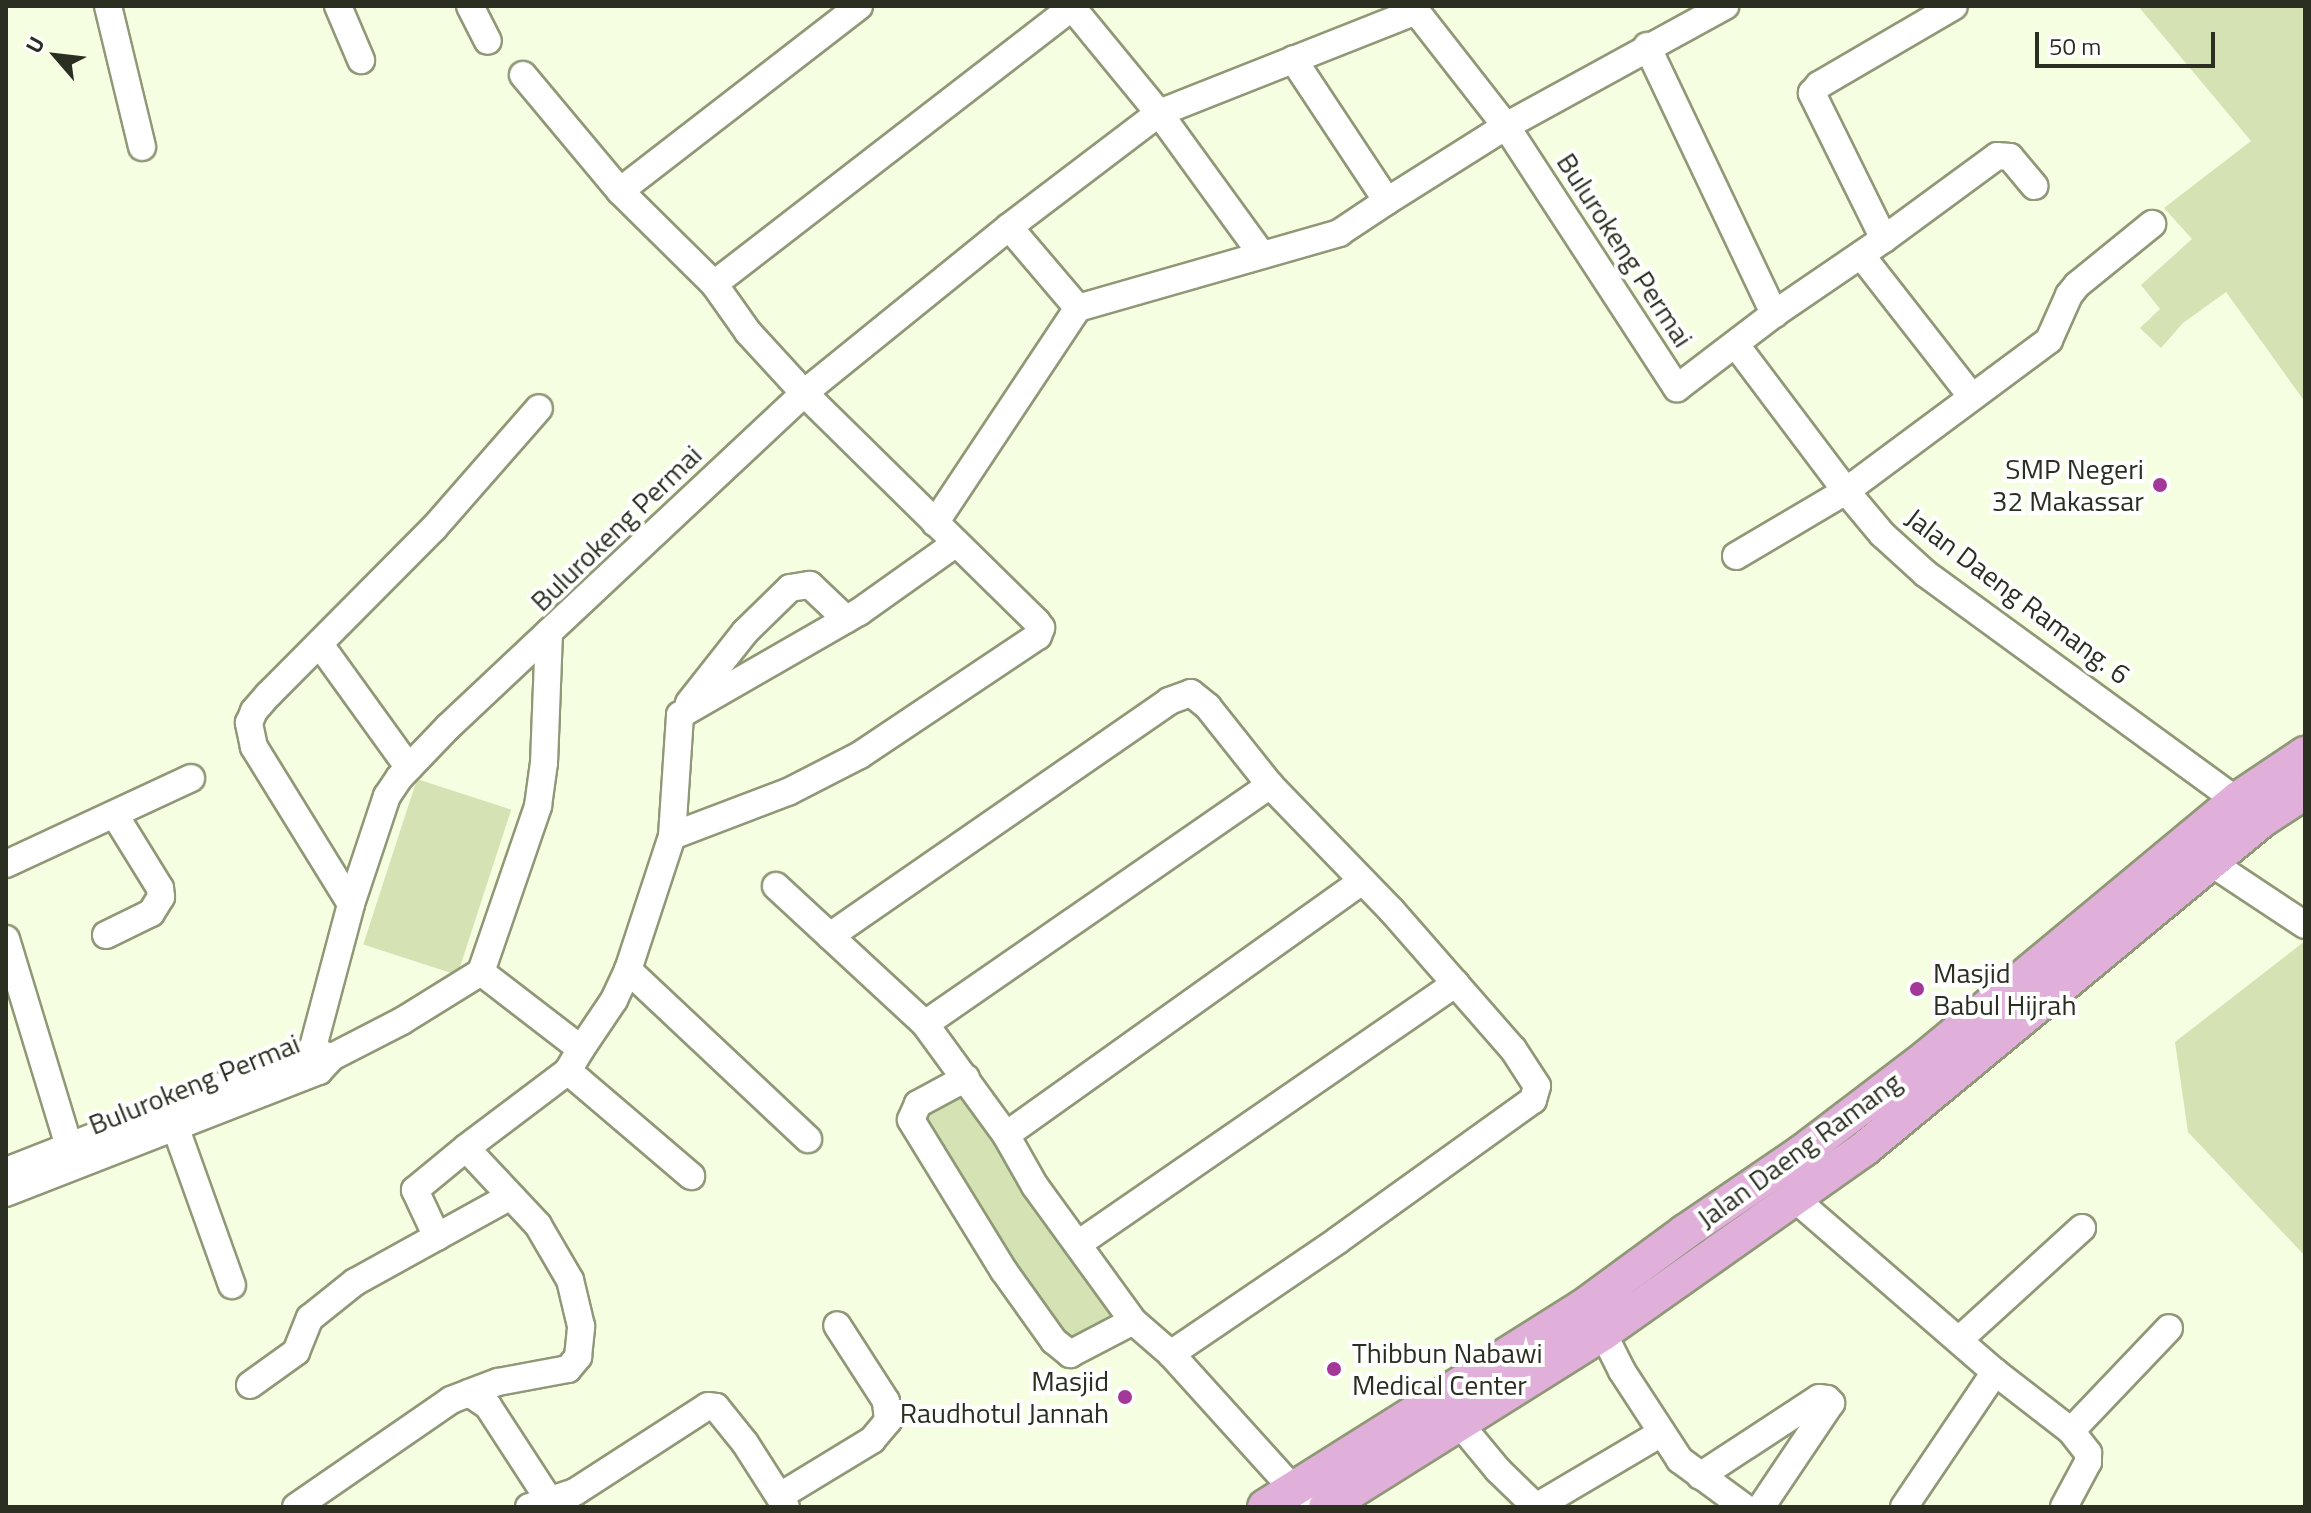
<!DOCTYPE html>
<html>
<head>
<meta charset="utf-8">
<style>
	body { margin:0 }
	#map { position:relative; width:2311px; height:1513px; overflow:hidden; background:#f6fee1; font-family:"Titillium Web",sans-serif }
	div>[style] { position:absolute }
	.green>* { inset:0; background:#d5e2b3; transform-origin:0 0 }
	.roads { filter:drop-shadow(2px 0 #8f9877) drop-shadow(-2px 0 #8f9877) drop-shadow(0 2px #8f9877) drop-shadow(0 -2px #8f9877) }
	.minor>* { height:26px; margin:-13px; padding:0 13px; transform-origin:13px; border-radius:13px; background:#fff }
	.major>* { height:34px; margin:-17px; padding:0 17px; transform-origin:17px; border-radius:17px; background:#e1b0da }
	.dots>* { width:22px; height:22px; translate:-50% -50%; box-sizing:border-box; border:4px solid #fff; border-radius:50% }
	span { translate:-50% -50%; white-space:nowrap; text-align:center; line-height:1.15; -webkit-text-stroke:8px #fff; paint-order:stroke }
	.street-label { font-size:28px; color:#2b2f21 }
	.poi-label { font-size:28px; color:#2b2f21 }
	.right { translate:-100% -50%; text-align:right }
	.left { translate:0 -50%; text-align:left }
	.frame { position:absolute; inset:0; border:8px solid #2b2f21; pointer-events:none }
	.north { position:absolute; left:16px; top:16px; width:80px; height:80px; -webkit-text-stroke:6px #fff; paint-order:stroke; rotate:298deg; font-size:22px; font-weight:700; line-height:32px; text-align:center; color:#2b2f21 }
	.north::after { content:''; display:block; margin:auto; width:28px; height:36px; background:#2b2f21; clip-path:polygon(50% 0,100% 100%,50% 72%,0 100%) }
	.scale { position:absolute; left:2035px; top:32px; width:180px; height:36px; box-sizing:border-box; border:4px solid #2b2f21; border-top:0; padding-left:10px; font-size:24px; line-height:28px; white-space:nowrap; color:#2b2f21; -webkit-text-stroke:6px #fff; paint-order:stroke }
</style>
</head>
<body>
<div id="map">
	<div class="green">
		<div style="clip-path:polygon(2138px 6px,2305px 6px,2305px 402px,2226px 292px,2183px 323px,2161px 348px,2140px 328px,2160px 309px,2141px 285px,2192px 239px,2164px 208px,2251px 141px)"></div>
		<div style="left:417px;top:779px;width:99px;height:174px;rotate:18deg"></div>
		<div style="clip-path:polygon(2305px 941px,2305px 1256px,2188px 1132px,2175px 1042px)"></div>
		<div style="left:965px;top:1084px;width:282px;height:56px;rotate:57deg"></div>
	</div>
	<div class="roads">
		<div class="minor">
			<div style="left:108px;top:6px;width:145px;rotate:76.4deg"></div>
			<div style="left:338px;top:6px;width:59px;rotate:66.9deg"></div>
			<div style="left:470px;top:6px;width:39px;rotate:63deg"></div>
			<div style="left:1071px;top:6px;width:139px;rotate:50.6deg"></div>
			<div style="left:1159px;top:113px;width:175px;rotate:54deg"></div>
			<div style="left:1647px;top:46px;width:297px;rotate:64.6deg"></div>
			<div style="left:523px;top:75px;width:151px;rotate:50.1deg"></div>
			<div style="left:1387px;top:201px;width:141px;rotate:-32.2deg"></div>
			<div style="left:1506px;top:126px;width:250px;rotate:-28.7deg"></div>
			<div style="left:1009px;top:227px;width:106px;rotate:49.6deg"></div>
			<div style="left:1884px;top:239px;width:140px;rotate:-36.3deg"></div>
			<div style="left:1997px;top:156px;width:13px;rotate:4deg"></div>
			<div style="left:2010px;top:157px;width:38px;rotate:50deg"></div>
			<div style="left:1861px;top:255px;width:179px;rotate:52deg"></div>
			<div style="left:714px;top:284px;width:132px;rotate:-135.3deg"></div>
			<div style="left:620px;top:191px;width:302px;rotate:-37.7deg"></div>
			<div style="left:1736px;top:345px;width:183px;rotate:53deg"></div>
			<div style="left:1846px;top:491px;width:253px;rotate:-36.6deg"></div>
			<div style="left:2049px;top:340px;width:49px;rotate:-66deg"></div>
			<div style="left:2069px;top:295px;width:13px;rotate:-51deg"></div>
			<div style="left:2077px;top:285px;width:97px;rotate:-39.1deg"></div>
			<div style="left:935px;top:523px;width:258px;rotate:-56.4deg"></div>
			<div style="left:1078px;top:308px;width:272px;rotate:-16deg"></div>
			<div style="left:1339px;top:233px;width:58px;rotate:-33.7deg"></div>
			<div style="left:1387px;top:201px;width:170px;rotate:-123.5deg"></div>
			<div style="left:1736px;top:556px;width:128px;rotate:-30.6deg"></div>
			<div style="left:1846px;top:491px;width:56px;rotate:50.1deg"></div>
			<div style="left:1882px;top:534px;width:59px;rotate:42.3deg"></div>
			<div style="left:1926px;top:574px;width:401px;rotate:36.1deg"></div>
			<div style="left:321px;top:646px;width:150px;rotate:54.2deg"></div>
			<div style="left:689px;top:703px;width:90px;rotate:-51.7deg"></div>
			<div style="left:745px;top:632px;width:63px;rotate:-44.4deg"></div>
			<div style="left:790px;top:588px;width:20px;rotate:-9deg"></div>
			<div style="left:810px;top:585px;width:50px;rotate:43.4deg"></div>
			<div style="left:680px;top:715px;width:207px;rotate:-29.9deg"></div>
			<div style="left:859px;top:612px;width:119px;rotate:-35.4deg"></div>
			<div style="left:672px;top:836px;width:124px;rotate:-20.8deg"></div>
			<div style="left:788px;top:792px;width:81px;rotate:-27.2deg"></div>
			<div style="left:860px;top:755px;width:214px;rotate:-33.8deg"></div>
			<div style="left:1038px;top:636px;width:9px;rotate:-69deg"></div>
			<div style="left:1041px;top:628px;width:7px;rotate:-124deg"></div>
			<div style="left:1037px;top:622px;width:327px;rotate:-135.5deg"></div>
			<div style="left:804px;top:393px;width:264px;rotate:-39deg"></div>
			<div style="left:1009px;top:227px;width:188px;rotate:-37.2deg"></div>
			<div style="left:1159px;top:113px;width:277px;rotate:-21.6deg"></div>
			<div style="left:1416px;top:11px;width:146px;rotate:52deg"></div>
			<div style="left:1506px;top:126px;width:313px;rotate:56.9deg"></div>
			<div style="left:1677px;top:388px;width:122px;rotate:-37.3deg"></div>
			<div style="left:1774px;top:314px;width:133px;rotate:-34.3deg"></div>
			<div style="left:1884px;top:239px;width:163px;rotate:-116.3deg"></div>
			<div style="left:1812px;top:93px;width:11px;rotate:-49deg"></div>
			<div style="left:1819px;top:85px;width:156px;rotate:-30.3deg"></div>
			<div style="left:2198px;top:854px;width:128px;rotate:33.6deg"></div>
			<div style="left:6px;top:864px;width:204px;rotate:-24.9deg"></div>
			<div style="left:776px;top:886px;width:203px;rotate:42.8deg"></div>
			<div style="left:925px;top:1024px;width:137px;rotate:53.9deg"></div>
			<div style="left:1006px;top:1135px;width:59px;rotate:60.4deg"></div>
			<div style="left:1035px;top:1186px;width:167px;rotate:54deg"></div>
			<div style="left:1133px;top:1321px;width:50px;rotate:41deg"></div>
			<div style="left:1171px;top:1354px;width:182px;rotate:47.9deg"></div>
			<div style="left:1293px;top:1489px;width:21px;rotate:59deg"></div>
			<div style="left:351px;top:904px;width:185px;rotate:-121.7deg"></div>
			<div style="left:254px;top:747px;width:25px;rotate:-102deg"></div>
			<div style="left:249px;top:723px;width:13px;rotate:-67deg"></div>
			<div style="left:254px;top:711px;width:23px;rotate:-49deg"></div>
			<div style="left:269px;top:694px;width:234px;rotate:-45.2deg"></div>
			<div style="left:434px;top:528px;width:159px;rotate:-48.8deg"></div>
			<div style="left:106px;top:935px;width:50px;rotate:-26.1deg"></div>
			<div style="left:151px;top:913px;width:19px;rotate:-58deg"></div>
			<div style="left:161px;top:897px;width:9px;rotate:-96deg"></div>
			<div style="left:160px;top:888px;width:86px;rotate:-121.7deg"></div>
			<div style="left:830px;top:936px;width:412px;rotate:-34.7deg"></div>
			<div style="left:1169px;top:701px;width:23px;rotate:-20deg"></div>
			<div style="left:1191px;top:693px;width:22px;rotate:39deg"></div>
			<div style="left:1208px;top:707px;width:100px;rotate:51.5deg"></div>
			<div style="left:1270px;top:785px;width:175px;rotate:45.9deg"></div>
			<div style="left:1392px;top:911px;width:184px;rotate:48.8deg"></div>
			<div style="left:1513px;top:1049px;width:44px;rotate:57deg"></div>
			<div style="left:1537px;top:1086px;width:15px;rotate:106deg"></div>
			<div style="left:1533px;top:1100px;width:241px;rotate:144.3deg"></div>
			<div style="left:1337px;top:1241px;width:201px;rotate:145.8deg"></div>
			<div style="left:6px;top:939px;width:217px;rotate:73.1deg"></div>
			<div style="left:628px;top:970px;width:247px;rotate:43.2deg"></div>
			<div style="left:481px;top:972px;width:126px;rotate:37.6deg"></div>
			<div style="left:581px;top:1049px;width:26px;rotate:121deg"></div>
			<div style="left:568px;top:1071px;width:162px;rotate:40.5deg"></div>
			<div style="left:925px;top:1024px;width:420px;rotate:-34.7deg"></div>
			<div style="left:581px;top:1049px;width:59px;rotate:-56deg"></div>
			<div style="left:614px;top:1000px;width:33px;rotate:-65deg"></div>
			<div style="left:628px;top:970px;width:141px;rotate:-71.8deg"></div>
			<div style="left:672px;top:836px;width:121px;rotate:-86.2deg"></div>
			<div style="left:319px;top:1071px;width:21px;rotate:-109deg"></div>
			<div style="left:312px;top:1051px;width:152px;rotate:-75.1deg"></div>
			<div style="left:351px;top:904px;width:114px;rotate:-71.6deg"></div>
			<div style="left:387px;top:796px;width:22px;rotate:-56deg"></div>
			<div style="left:399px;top:778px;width:71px;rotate:-46.1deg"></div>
			<div style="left:448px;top:727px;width:139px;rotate:-43.2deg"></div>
			<div style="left:966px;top:1078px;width:55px;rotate:151.6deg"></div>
			<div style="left:918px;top:1104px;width:17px;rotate:114deg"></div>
			<div style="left:911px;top:1120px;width:177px;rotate:58.4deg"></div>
			<div style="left:1004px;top:1271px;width:86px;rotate:54.5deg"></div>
			<div style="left:1054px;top:1341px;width:21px;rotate:39deg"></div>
			<div style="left:1070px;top:1354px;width:71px;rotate:-27.6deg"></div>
			<div style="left:175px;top:1126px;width:169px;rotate:70.3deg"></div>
			<div style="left:1006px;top:1135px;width:437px;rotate:-35.5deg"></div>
			<div style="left:6px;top:1171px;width:329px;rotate:-21.4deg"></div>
			<div style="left:312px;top:1051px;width:17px;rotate:17deg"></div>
			<div style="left:6px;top:1193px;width:336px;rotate:-21.3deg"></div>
			<div style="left:319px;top:1071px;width:19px;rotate:-47deg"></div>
			<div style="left:332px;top:1057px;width:79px;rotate:-27.2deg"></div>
			<div style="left:402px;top:1021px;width:93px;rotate:-31.8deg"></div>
			<div style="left:481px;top:972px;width:176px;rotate:-71deg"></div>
			<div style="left:538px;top:806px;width:43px;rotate:-82.1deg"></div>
			<div style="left:544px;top:763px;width:131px;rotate:-87.8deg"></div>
			<div style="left:549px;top:632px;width:349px;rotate:-43.1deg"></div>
			<div style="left:804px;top:393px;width:83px;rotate:-132.6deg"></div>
			<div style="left:748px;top:332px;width:59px;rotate:-125.3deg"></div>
			<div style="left:714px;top:284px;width:455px;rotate:-37.7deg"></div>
			<div style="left:1794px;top:1198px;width:266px;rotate:40.9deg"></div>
			<div style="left:1995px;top:1372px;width:96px;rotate:37.8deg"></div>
			<div style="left:2071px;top:1431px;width:28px;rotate:52deg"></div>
			<div style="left:2088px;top:1453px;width:9px;rotate:90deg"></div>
			<div style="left:2088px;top:1462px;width:51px;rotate:118.1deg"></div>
			<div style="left:437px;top:1237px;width:52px;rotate:-115.1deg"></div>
			<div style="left:415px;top:1190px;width:66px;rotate:-39.5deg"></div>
			<div style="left:1078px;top:1244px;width:459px;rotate:-34.6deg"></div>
			<div style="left:1603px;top:1333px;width:42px;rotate:63.4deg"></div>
			<div style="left:1622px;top:1371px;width:106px;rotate:56.9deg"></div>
			<div style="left:1680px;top:1460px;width:79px;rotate:36.3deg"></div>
			<div style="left:1960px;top:1339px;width:165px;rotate:-42.3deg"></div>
			<div style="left:250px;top:1385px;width:57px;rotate:-35.7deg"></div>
			<div style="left:296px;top:1352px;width:37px;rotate:-68deg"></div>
			<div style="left:310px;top:1318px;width:58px;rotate:-38.7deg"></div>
			<div style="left:355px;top:1282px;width:176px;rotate:-28.9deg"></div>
			<div style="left:469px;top:1393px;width:31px;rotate:-21deg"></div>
			<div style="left:498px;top:1382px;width:71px;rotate:-10.5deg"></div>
			<div style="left:568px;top:1369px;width:16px;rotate:-50deg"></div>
			<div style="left:578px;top:1357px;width:31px;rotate:-84deg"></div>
			<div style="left:581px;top:1326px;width:47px;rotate:-103.4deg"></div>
			<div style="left:570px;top:1280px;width:64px;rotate:-120.2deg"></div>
			<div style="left:538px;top:1225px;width:105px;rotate:-133.1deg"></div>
			<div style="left:466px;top:1148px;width:128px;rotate:-37deg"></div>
			<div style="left:1449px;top:1411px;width:77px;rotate:50.3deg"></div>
			<div style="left:1498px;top:1470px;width:53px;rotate:44.2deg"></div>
			<div style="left:1536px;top:1507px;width:145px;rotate:-30.6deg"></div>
			<div style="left:2071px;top:1431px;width:142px;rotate:-46.4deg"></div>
			<div style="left:1700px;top:1476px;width:142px;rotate:-33.2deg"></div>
			<div style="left:1819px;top:1398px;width:8px;rotate:7deg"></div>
			<div style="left:1827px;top:1399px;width:6px;rotate:45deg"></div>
			<div style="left:1831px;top:1403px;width:125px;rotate:123.9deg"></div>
			<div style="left:780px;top:1496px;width:108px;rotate:-31.3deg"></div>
			<div style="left:872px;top:1440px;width:25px;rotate:-50deg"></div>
			<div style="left:888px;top:1421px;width:20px;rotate:-96deg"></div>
			<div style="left:886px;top:1401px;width:90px;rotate:-122.8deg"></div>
			<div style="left:296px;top:1507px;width:188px;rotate:-34.6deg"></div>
			<div style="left:451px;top:1400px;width:19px;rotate:-21deg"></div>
			<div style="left:469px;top:1393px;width:23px;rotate:34deg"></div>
			<div style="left:488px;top:1406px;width:112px;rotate:57deg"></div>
			<div style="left:529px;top:1507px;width:48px;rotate:-18.1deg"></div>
			<div style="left:575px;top:1492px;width:158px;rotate:-32.9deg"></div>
			<div style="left:708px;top:1406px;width:8px;rotate:7deg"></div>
			<div style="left:716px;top:1407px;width:46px;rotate:51.1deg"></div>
			<div style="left:745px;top:1443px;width:76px;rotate:57.4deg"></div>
			<div style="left:1904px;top:1507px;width:163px;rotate:-56deg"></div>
		</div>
		<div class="major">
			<div style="left:1265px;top:1507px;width:376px;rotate:-32.2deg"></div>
			<div style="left:1583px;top:1307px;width:127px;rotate:-36.3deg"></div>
			<div style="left:1685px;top:1232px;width:140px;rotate:-34.3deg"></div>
			<div style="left:1801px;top:1153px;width:158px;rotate:-37.3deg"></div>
			<div style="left:1927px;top:1057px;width:404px;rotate:-39.7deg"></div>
			<div style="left:2238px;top:799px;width:81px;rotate:-33.9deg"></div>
			<div style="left:1326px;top:1507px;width:327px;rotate:-32.1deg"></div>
			<div style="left:1603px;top:1333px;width:319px;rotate:-35.2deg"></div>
			<div style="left:1864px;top:1149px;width:516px;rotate:-39.58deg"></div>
			<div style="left:2262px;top:820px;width:51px;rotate:-33.1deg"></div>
		</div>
	</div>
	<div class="dots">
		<div style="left:2160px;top:485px;background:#a43899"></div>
		<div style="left:1917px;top:989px;background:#a43899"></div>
		<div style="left:1334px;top:1369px;background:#a43899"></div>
		<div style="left:1125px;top:1397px;background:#a43899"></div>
	</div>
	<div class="street-label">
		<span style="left:1625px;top:250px;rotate:57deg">Bulurokeng Permai</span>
		<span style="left:616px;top:528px;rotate:-44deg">Bulurokeng Permai</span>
		<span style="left:2018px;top:596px;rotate:37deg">Jalan Daeng Ramang. 6</span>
		<span style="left:194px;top:1084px;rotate:-22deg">Bulurokeng Permai</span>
		<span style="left:1799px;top:1150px;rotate:-36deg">Jalan Daeng Ramang</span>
	</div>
	<div class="poi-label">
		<span class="right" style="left:2144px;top:485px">SMP Negeri<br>32 Makassar</span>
		<span class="left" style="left:1933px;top:989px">Masjid<br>Babul Hijrah</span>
		<span class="left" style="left:1352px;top:1369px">Thibbun Nabawi<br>Medical Center</span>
		<span class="right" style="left:1109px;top:1397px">Masjid<br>Raudhotul Jannah</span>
	</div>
	<div class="frame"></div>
	<div class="north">U</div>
	<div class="scale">50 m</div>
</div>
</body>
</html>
